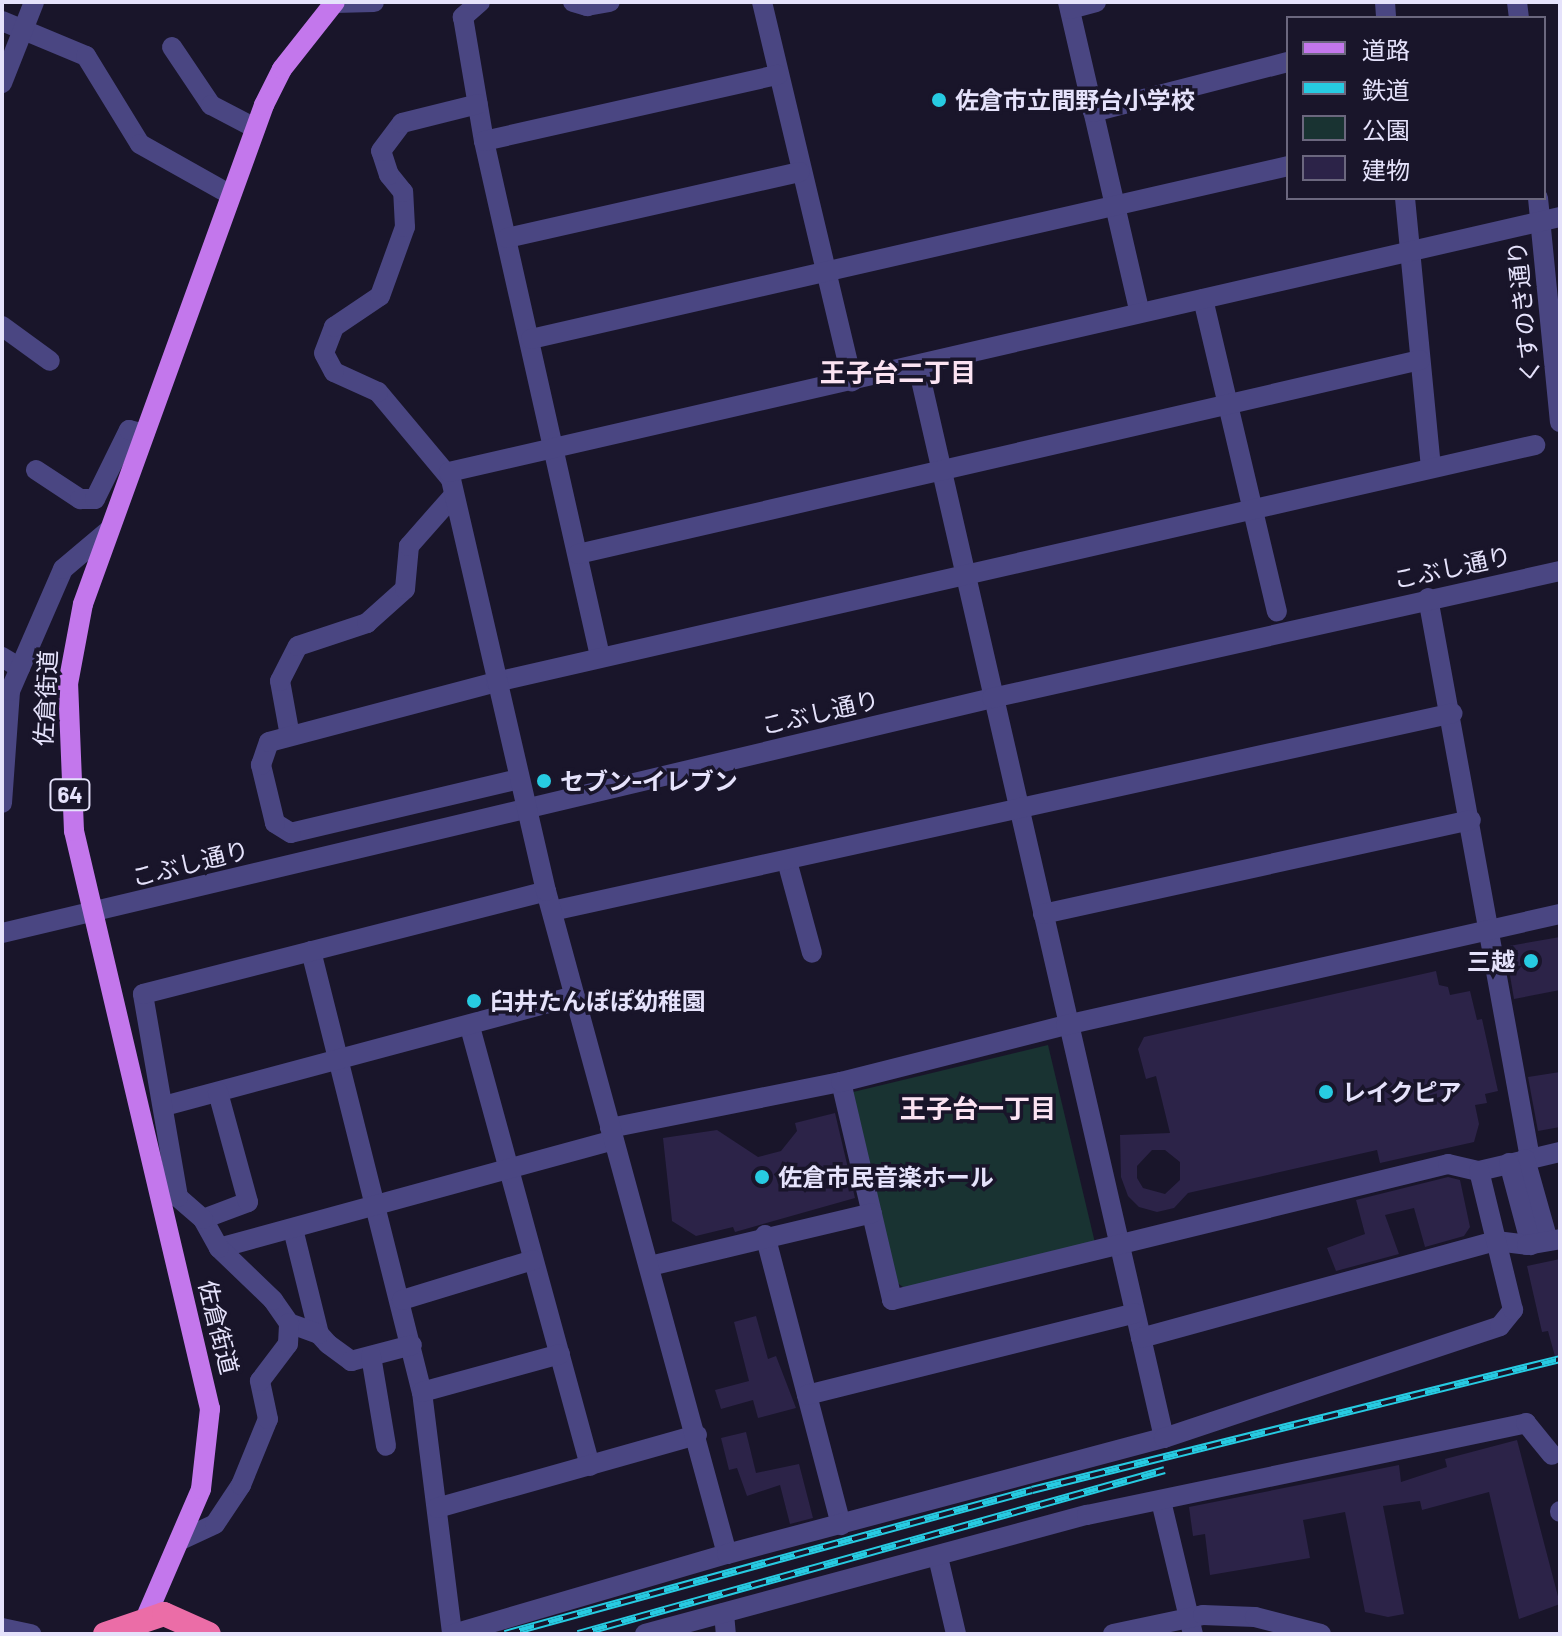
<!DOCTYPE html>
<html>
<head>
<meta charset="utf-8">
<style>
	body { margin:0 }
	#map { position:relative; width:1562px; height:1636px; overflow:hidden; background:#19152a; font-family:Barlow,"Noto Sans JP",sans-serif }
	div>[style] { position:absolute }
	.green>* { inset:0; background:#193332 }
	.building>* { inset:0; background:#2c2348 }
	.minor>* { height:20px; margin:-10px; padding:0 10px; transform-origin:10px; border-radius:10px; background:#4a4682 }
	.major>* { height:20px; margin:-10px; padding:0 10px; transform-origin:10px; border-radius:10px; background:#c377ec }
	.highway>* { height:24px; margin:-12px; padding:0 12px; transform-origin:12px; border-radius:12px; background:#eb6da7 }
	.rail>* { height:8px; margin-top:-4px; transform-origin:0; background:repeating-linear-gradient(90deg,#19152a 0 15px,#27cbe2 0 30px); box-sizing:border-box; border-block:2px solid #27cbe2 }
	.dots>* { width:22px; height:22px; translate:-50% -50%; box-sizing:border-box; border:4px solid #19152a; border-radius:50% }
	span { translate:-50% -50%; white-space:nowrap; text-align:center; line-height:1.15; -webkit-text-stroke:7px #19152a; paint-order:stroke }
	.shield-label span { padding:2px 6px; background:#19152a; border:2px solid; border-radius:6px; -webkit-text-stroke-width:0 }
	.shield-label { font-size:22px; color:#e5e2fb; font-weight:700 }
	.poi-label { font-size:24px; color:#e5e2fb; font-weight:700 }
	.left { translate:0 -50%; text-align:left }
	.right { translate:-100% -50%; text-align:right }
	.street-label { font-size:24px; color:#e5e2fb }
	.neighbourhood-label { font-size:26px; color:#fbe3f2; font-weight:700 }
	.frame { position:absolute; inset:0; border:4px solid #e5e2fb; pointer-events:none }
	.legend { position:absolute; left:1286px; top:16px; width:260px; height:184px; box-sizing:border-box; background:#19152a; border:2px solid #6b677e; margin:0; padding:10px 14px; list-style:none; font-size:24px; color:#e5e2fb }
	.legend li { display:flex; align-items:center; gap:16px; height:40px }
	.legend b { width:40px; border:2px solid #6b677e }
</style>
</head>
<body>
<div id="map">
	<div class="green">
		<div style="clip-path:polygon(1048px 1045px,1095px 1243px,907px 1290px,896px 1282px,849px 1093px)"></div>
	</div>
	<div class="building">
		<div style="clip-path:polygon(1560px 937px,1560px 990px,1514px 999px,1506px 952px,1509px 946px)"></div>
		<div style="clip-path:polygon(evenodd,1436px 971px,1439px 985px,1448px 987px,1450px 995px,1470px 991px,1477px 1020px,1482px 1019px,1498px 1091px,1485px 1094px,1487px 1103px,1475px 1105px,1479px 1124px,1474px 1142px,1380px 1163px,1377px 1150px,1188px 1193px,1174px 1208px,1157px 1212px,1139px 1207px,1128px 1196px,1121px 1177px,1120px 1135px,1170px 1133px,1156px 1076px,1146px 1079px,1138px 1049px,1144px 1037px,1436px 971px,1152px 1150px,1165px 1150px,1180px 1162px,1180px 1180px,1165px 1194px,1143px 1188px,1137px 1178px,1137px 1166px,1152px 1150px)"></div>
		<div style="clip-path:polygon(1560px 1072px,1560px 1127px,1538px 1131px,1528px 1077px)"></div>
		<div style="clip-path:polygon(835px 1113px,855px 1198px,735px 1232px,733px 1227px,696px 1236px,672px 1221px,663px 1138px,717px 1130px,758px 1157px,781px 1151px,797px 1131px,795px 1123px)"></div>
		<div style="clip-path:polygon(1448px 1177px,1460px 1180px,1470px 1227px,1464px 1236px,1425px 1247px,1414px 1208px,1385px 1215px,1399px 1254px,1336px 1271px,1327px 1248px,1365px 1234px,1356px 1200px)"></div>
		<div style="clip-path:polygon(1560px 1259px,1560px 1360px,1556px 1360px,1548px 1331px,1542px 1332px,1527px 1266px)"></div>
		<div style="clip-path:polygon(756px 1316px,768px 1359px,776px 1356px,796px 1408px,758px 1418px,753px 1400px,721px 1409px,715px 1390px,749px 1381px,734px 1322px)"></div>
		<div style="clip-path:polygon(746px 1432px,756px 1473px,799px 1464px,813px 1518px,790px 1524px,780px 1485px,747px 1496px,737px 1468px,729px 1470px,721px 1438px)"></div>
		<div style="clip-path:polygon(1517px 1440px,1560px 1604px,1519px 1619px,1489px 1492px,1422px 1510px,1420px 1501px,1383px 1506px,1404px 1614px,1388px 1617px,1365px 1612px,1345px 1512px,1303px 1520px,1310px 1558px,1210px 1575px,1205px 1534px,1193px 1536px,1189px 1507px,1399px 1465px,1401px 1482px,1447px 1467px,1445px 1459px)"></div>
	</div>
	<div class="minor">
		<div style="left:480px;top:2px;width:23px;rotate:139deg"></div>
		<div style="left:463px;top:17px;width:126px;rotate:80.4deg"></div>
		<div style="left:484px;top:141px;width:528px;rotate:77.31deg"></div>
		<div style="left:573px;top:2px;width:15px;rotate:16deg"></div>
		<div style="left:587px;top:6px;width:23px;rotate:-10deg"></div>
		<div style="left:762px;top:2px;width:390px;rotate:76.6deg"></div>
		<div style="left:1068px;top:2px;width:319px;rotate:77deg"></div>
		<div style="left:1385px;top:2px;width:16px;rotate:86deg"></div>
		<div style="left:1517px;top:2px;width:16px;rotate:83deg"></div>
		<div style="left:334px;top:3px;width:40px;rotate:-1.4deg"></div>
		<div style="left:1070px;top:9px;width:27px;rotate:-15deg"></div>
		<div style="left:2px;top:21px;width:91px;rotate:22.6deg"></div>
		<div style="left:86px;top:56px;width:103px;rotate:58.5deg"></div>
		<div style="left:140px;top:144px;width:104px;rotate:29.3deg"></div>
		<div style="left:172px;top:47px;width:70px;rotate:56.1deg"></div>
		<div style="left:211px;top:105px;width:50px;rotate:27.6deg"></div>
		<div style="left:2px;top:83px;width:87px;rotate:-68.4deg"></div>
		<div style="left:1093px;top:112px;width:201px;rotate:-14.4deg"></div>
		<div style="left:484px;top:141px;width:301px;rotate:-12.7deg"></div>
		<div style="left:1405px;top:198px;width:269px;rotate:84.5deg"></div>
		<div style="left:1538px;top:198px;width:225px;rotate:84.4deg"></div>
		<div style="left:507px;top:238px;width:300px;rotate:-12.7deg"></div>
		<div style="left:1203px;top:299px;width:321px;rotate:76.7deg"></div>
		<div style="left:2px;top:326px;width:59px;rotate:36.1deg"></div>
		<div style="left:531px;top:339px;width:777px;rotate:-12.87deg"></div>
		<div style="left:918px;top:367px;width:1099px;rotate:77.06deg"></div>
		<div style="left:36px;top:470px;width:53px;rotate:33.4deg"></div>
		<div style="left:80px;top:499px;width:15px"></div>
		<div style="left:95px;top:499px;width:77px;rotate:-63.8deg"></div>
		<div style="left:129px;top:430px;width:16px;rotate:14deg"></div>
		<div style="left:450px;top:478px;width:112px;rotate:-129.9deg"></div>
		<div style="left:378px;top:392px;width:48px;rotate:-155.6deg"></div>
		<div style="left:334px;top:372px;width:21px;rotate:-118deg"></div>
		<div style="left:324px;top:353px;width:28px;rotate:-69deg"></div>
		<div style="left:334px;top:327px;width:55px;rotate:-34deg"></div>
		<div style="left:380px;top:296px;width:73px;rotate:-70.1deg"></div>
		<div style="left:405px;top:227px;width:35px;rotate:-93deg"></div>
		<div style="left:403px;top:192px;width:22px;rotate:-129deg"></div>
		<div style="left:389px;top:175px;width:25px;rotate:-108deg"></div>
		<div style="left:381px;top:151px;width:35px;rotate:-53deg"></div>
		<div style="left:402px;top:123px;width:78px;rotate:-14deg"></div>
		<div style="left:578px;top:554px;width:864px;rotate:-12.97deg"></div>
		<div style="left:1428px;top:598px;width:569px;rotate:79.68deg"></div>
		<div style="left:2px;top:657px;width:21px;rotate:31deg"></div>
		<div style="left:290px;top:736px;width:56px;rotate:-100.3deg"></div>
		<div style="left:280px;top:681px;width:39px;rotate:-63deg"></div>
		<div style="left:298px;top:646px;width:73px;rotate:-18.4deg"></div>
		<div style="left:367px;top:623px;width:51px;rotate:-41.8deg"></div>
		<div style="left:405px;top:589px;width:43px;rotate:-84.7deg"></div>
		<div style="left:409px;top:546px;width:68px;rotate:-48.6deg"></div>
		<div style="left:519px;top:779px;width:234px;rotate:166.7deg"></div>
		<div style="left:291px;top:833px;width:19px;rotate:-148deg"></div>
		<div style="left:275px;top:823px;width:60px;rotate:-103.6deg"></div>
		<div style="left:261px;top:765px;width:24px;rotate:-71deg"></div>
		<div style="left:269px;top:742px;width:235px;rotate:-14.8deg"></div>
		<div style="left:496px;top:682px;width:1066px;rotate:-12.85deg"></div>
		<div style="left:2px;top:803px;width:112px;rotate:-85.9deg"></div>
		<div style="left:10px;top:691px;width:133px;rotate:-66.5deg"></div>
		<div style="left:63px;top:569px;width:59px;rotate:-40.2deg"></div>
		<div style="left:787px;top:861px;width:95px;rotate:74.8deg"></div>
		<div style="left:552px;top:911px;width:922px;rotate:-12.39deg"></div>
		<div style="left:1043px;top:914px;width:438px;rotate:-12.4deg"></div>
		<div style="left:2px;top:933px;width:1018px;rotate:-13.35deg"></div>
		<div style="left:992px;top:698px;width:582px;rotate:-12.6deg"></div>
		<div style="left:311px;top:951px;width:455px;rotate:75.9deg"></div>
		<div style="left:422px;top:1392px;width:244px;rotate:82.9deg"></div>
		<div style="left:470px;top:1027px;width:455px;rotate:74.7deg"></div>
		<div style="left:841px;top:1082px;width:224px;rotate:76.8deg"></div>
		<div style="left:892px;top:1300px;width:572px;rotate:-13.74deg"></div>
		<div style="left:1448px;top:1164px;width:32px;rotate:13deg"></div>
		<div style="left:1479px;top:1171px;width:83px;rotate:-13.2deg"></div>
		<div style="left:164px;top:1106px;width:425px;rotate:-15deg"></div>
		<div style="left:610px;top:1128px;width:236px;rotate:-11.3deg"></div>
		<div style="left:841px;top:1082px;width:232px;rotate:-14.2deg"></div>
		<div style="left:1066px;top:1025px;width:506px;rotate:-12.66deg"></div>
		<div style="left:1525px;top:1159px;width:85px;rotate:74.3deg"></div>
		<div style="left:1509px;top:1163px;width:85px;rotate:75deg"></div>
		<div style="left:203px;top:1219px;width:48px;rotate:-20.7deg"></div>
		<div style="left:248px;top:1202px;width:114px;rotate:-105.3deg"></div>
		<div style="left:293px;top:1229px;width:108px;rotate:76.1deg"></div>
		<div style="left:319px;top:1334px;width:13px;rotate:48deg"></div>
		<div style="left:328px;top:1344px;width:29px;rotate:36deg"></div>
		<div style="left:351px;top:1361px;width:63px;rotate:-14.7deg"></div>
		<div style="left:765px;top:1235px;width:300px;rotate:75.3deg"></div>
		<div style="left:219px;top:1248px;width:409px;rotate:-15.3deg"></div>
		<div style="left:650px;top:1266px;width:228px;rotate:-13.4deg"></div>
		<div style="left:402px;top:1300px;width:137px;rotate:-17deg"></div>
		<div style="left:319px;top:1334px;width:32px;rotate:-160deg"></div>
		<div style="left:289px;top:1323px;width:28px;rotate:-125deg"></div>
		<div style="left:273px;top:1300px;width:75px;rotate:-136.1deg"></div>
		<div style="left:219px;top:1248px;width:33px;rotate:-119deg"></div>
		<div style="left:203px;top:1219px;width:33px;rotate:-139deg"></div>
		<div style="left:178px;top:1197px;width:206px;rotate:-99.8deg"></div>
		<div style="left:143px;top:994px;width:416px;rotate:-14.3deg"></div>
		<div style="left:1141px;top:1338px;width:368px;rotate:-15.3deg"></div>
		<div style="left:1496px;top:1241px;width:31px;rotate:7deg"></div>
		<div style="left:1527px;top:1245px;width:34px;rotate:-10deg"></div>
		<div style="left:371px;top:1356px;width:91px;rotate:80.5deg"></div>
		<div style="left:422px;top:1392px;width:143px;rotate:-15.4deg"></div>
		<div style="left:807px;top:1395px;width:338px;rotate:-14deg"></div>
		<div style="left:1161px;top:1501px;width:137px;rotate:76.5deg"></div>
		<div style="left:437px;top:1508px;width:270px;rotate:-15.7deg"></div>
		<div style="left:1560px;top:1511px;width:1px;rotate:90deg"></div>
		<div style="left:183px;top:1539px;width:35px;rotate:-25deg"></div>
		<div style="left:215px;top:1524px;width:47px;rotate:-56.3deg"></div>
		<div style="left:241px;top:1485px;width:71px;rotate:-67.8deg"></div>
		<div style="left:268px;top:1419px;width:39px;rotate:-102deg"></div>
		<div style="left:260px;top:1381px;width:46px;rotate:-52.9deg"></div>
		<div style="left:288px;top:1344px;width:21px;rotate:-87deg"></div>
		<div style="left:727px;top:1554px;width:687px;rotate:-105.27deg"></div>
		<div style="left:546px;top:891px;width:430px;rotate:-103deg"></div>
		<div style="left:449px;top:472px;width:1140px;rotate:-12.93deg"></div>
		<div style="left:938px;top:1557px;width:79px;rotate:76.8deg"></div>
		<div style="left:724px;top:1613px;width:21px;rotate:85deg"></div>
		<div style="left:2px;top:1628px;width:30px;rotate:12deg"></div>
		<div style="left:453px;top:1634px;width:285px;rotate:-16.3deg"></div>
		<div style="left:727px;top:1554px;width:452px;rotate:-14.9deg"></div>
		<div style="left:1164px;top:1438px;width:354px;rotate:-18.4deg"></div>
		<div style="left:1500px;top:1326px;width:21px;rotate:-51deg"></div>
		<div style="left:1513px;top:1310px;width:143px;rotate:-103.7deg"></div>
		<div style="left:645px;top:1634px;width:458px;rotate:-15.1deg"></div>
		<div style="left:1087px;top:1515px;width:449px;rotate:-11.8deg"></div>
		<div style="left:1526px;top:1423px;width:41px;rotate:50.9deg"></div>
		<div style="left:1113px;top:1634px;width:92px;rotate:-11.9deg"></div>
		<div style="left:1203px;top:1615px;width:52px;rotate:2.2deg"></div>
		<div style="left:1255px;top:1617px;width:68px;rotate:14.4deg"></div>
	</div>
	<div class="major">
		<div style="left:146px;top:1617px;width:139px;rotate:-66.7deg"></div>
		<div style="left:201px;top:1489px;width:81px;rotate:-83.6deg"></div>
		<div style="left:210px;top:1409px;width:594px;rotate:-103.24deg"></div>
		<div style="left:74px;top:831px;width:147px;rotate:-92.3deg"></div>
		<div style="left:68px;top:684px;width:81px;rotate:-79.4deg"></div>
		<div style="left:83px;top:604px;width:531px;rotate:-70.06deg"></div>
		<div style="left:264px;top:105px;width:40px;rotate:-63.4deg"></div>
		<div style="left:282px;top:69px;width:85px;rotate:-51.7deg"></div>
	</div>
	<div class="highway">
		<div style="left:105px;top:1634px;width:62px;rotate:-18.7deg"></div>
		<div style="left:164px;top:1614px;width:49px;rotate:24deg"></div>
	</div>
	<div class="rail">
		<div style="left:505px;top:1634px;width:546px;rotate:-15.28deg"></div>
		<div style="left:1032px;top:1490px;width:544px;rotate:-13.93deg"></div>
		<div style="left:578px;top:1634px;width:609px;rotate:-15.61deg"></div>
	</div>
	<div class="dots">
		<div style="left:939px;top:100px;background:#27cbe2"></div>
		<div style="left:544px;top:781px;background:#27cbe2"></div>
		<div style="left:1531px;top:961px;background:#27cbe2"></div>
		<div style="left:474px;top:1001px;background:#27cbe2"></div>
		<div style="left:1326px;top:1092px;background:#27cbe2"></div>
		<div style="left:762px;top:1177px;background:#27cbe2"></div>
	</div>
	<div class="shield-label">
		<span style="left:70px;top:795px">64</span>
	</div>
	<div class="poi-label">
		<span class="left" style="left:955px;top:100px">佐倉市立間野台小学校</span>
		<span class="left" style="left:560px;top:781px">セブン-イレブン</span>
		<span class="right" style="left:1515px;top:961px">三越</span>
		<span class="left" style="left:490px;top:1001px">臼井たんぽぽ幼稚園</span>
		<span class="left" style="left:1342px;top:1092px">レイクピア</span>
		<span class="left" style="left:778px;top:1177px">佐倉市民音楽ホール</span>
	</div>
	<div class="street-label">
		<span style="left:1523px;top:312px;rotate:-96deg">くすのき通り</span>
		<span style="left:1452px;top:567px;rotate:-12deg">こぶし通り</span>
		<span style="left:45px;top:698px;rotate:-87deg">佐倉街道</span>
		<span style="left:820px;top:712px;rotate:-13deg">こぶし通り</span>
		<span style="left:190px;top:863px;rotate:-14deg">こぶし通り</span>
		<span style="left:219px;top:1327px;rotate:76deg">佐倉街道</span>
	</div>
	<div class="neighbourhood-label">
		<span style="left:898px;top:372px">王子台二丁目</span>
		<span style="left:978px;top:1108px">王子台一丁目</span>
	</div>
	<div class="frame"></div>
	<ul class="legend">
	<li><b style="height:10px;background:#c377ec"></b>道路</li>
	<li><b style="height:10px;background:#27cbe2"></b>鉄道</li>
	<li><b style="height:22px;background:#193332"></b>公園</li>
	<li><b style="height:22px;background:#2c2348"></b>建物</li>
	</ul>
</div>
</body>
</html>
